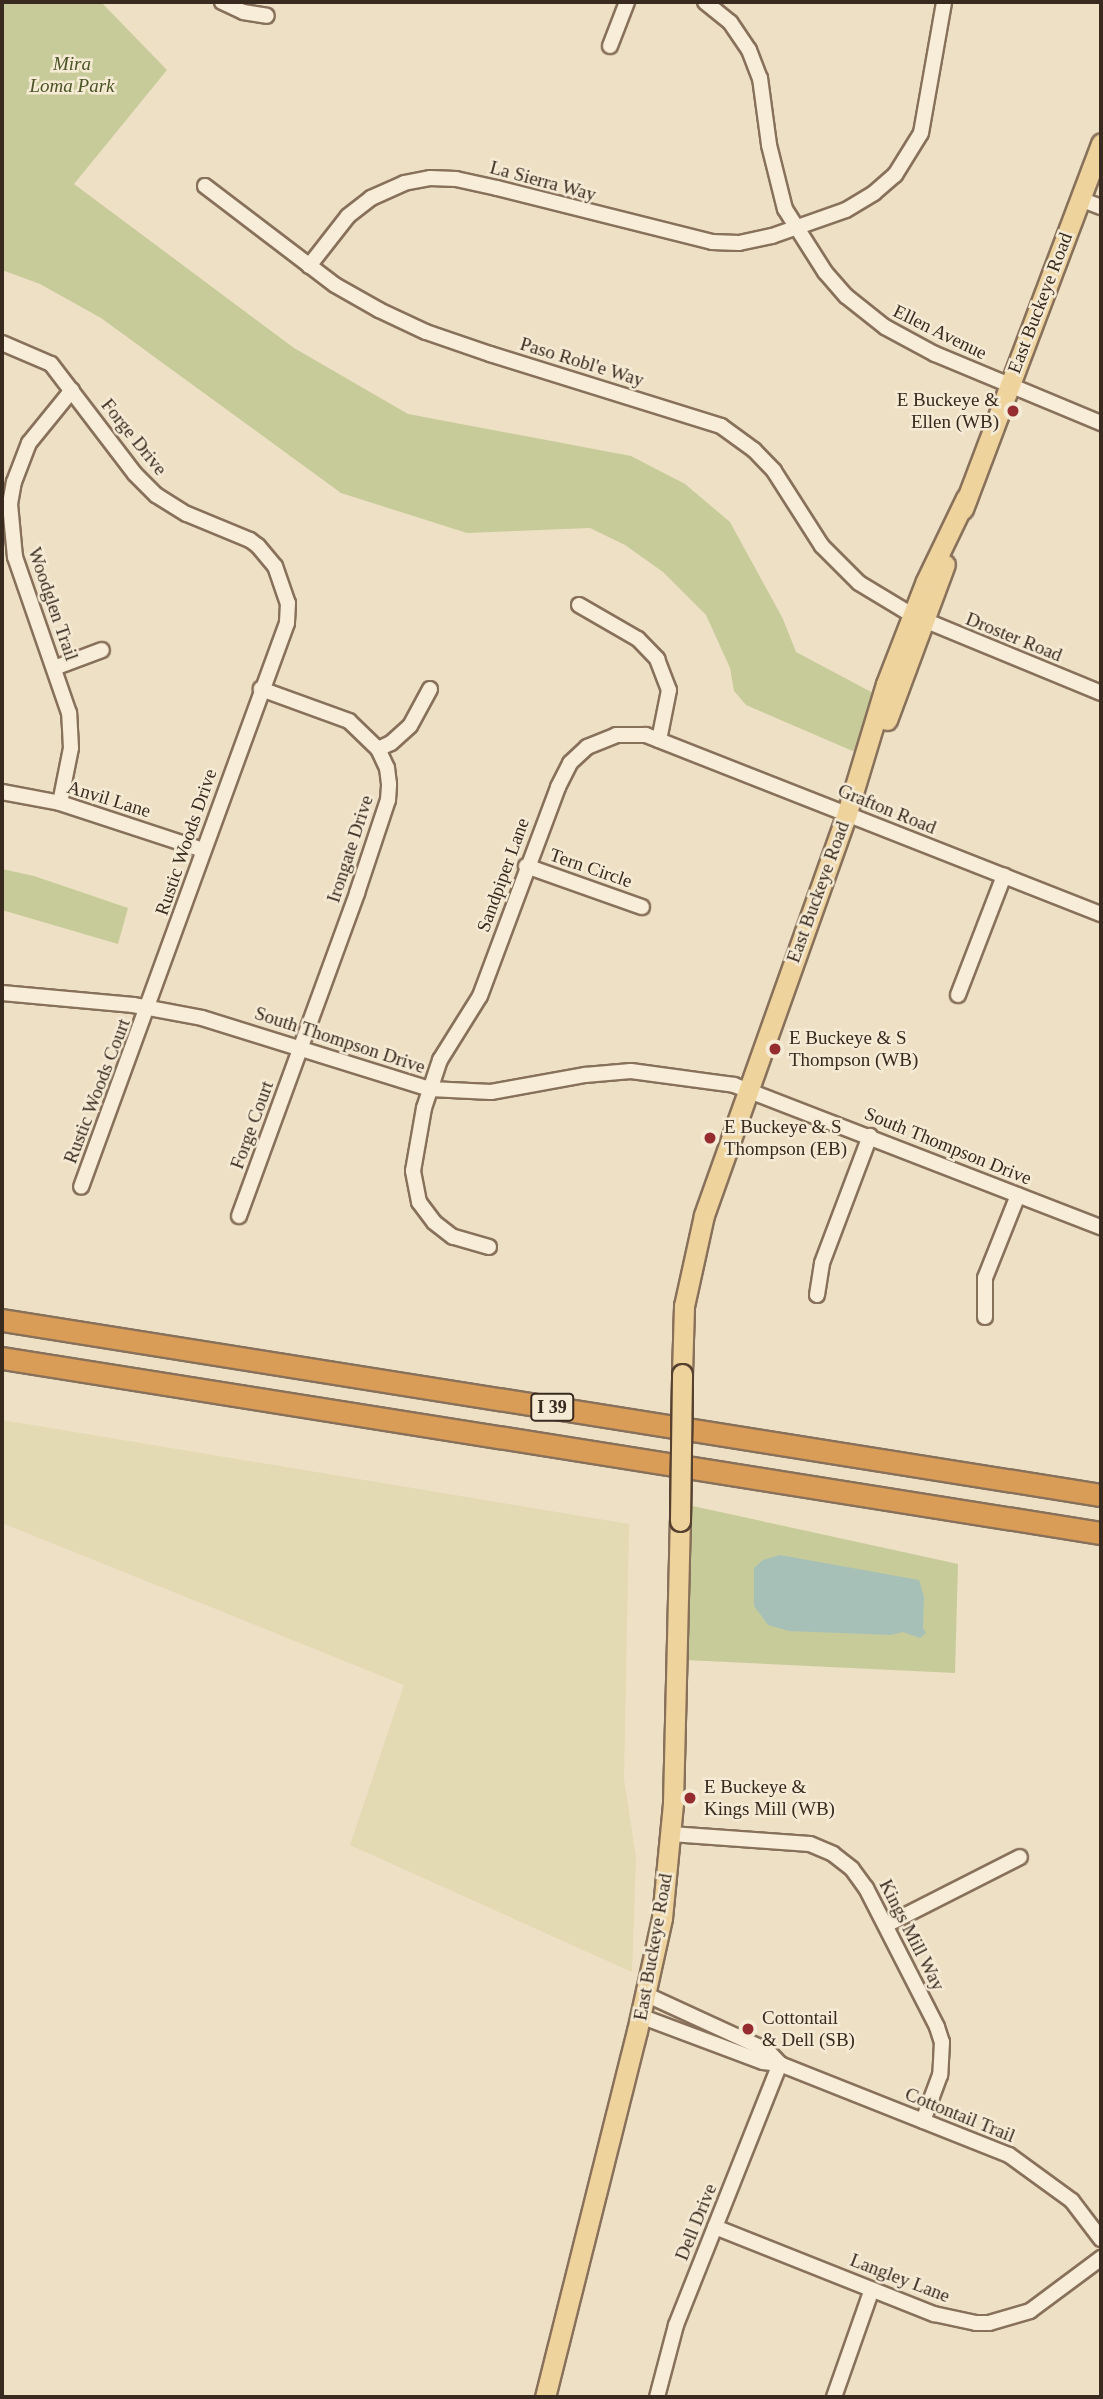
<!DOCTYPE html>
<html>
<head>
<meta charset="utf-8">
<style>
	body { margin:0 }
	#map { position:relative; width:1103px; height:2399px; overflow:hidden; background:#ede0c5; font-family:"Times New Roman",serif }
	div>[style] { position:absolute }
	.farmland>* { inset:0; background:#e3d9b2 }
	.green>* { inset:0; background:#c7cb99 }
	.water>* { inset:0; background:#a6c0b8 }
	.roads { filter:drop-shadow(2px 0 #88715b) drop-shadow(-2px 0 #88715b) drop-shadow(0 2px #88715b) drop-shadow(0 -2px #88715b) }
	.minor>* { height:14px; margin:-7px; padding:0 7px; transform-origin:7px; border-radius:7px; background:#f8edd8 }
	.major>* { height:19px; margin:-9.5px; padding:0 9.5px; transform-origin:9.5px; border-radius:9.5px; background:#efd39d }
	.highway>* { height:21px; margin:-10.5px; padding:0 10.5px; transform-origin:10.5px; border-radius:10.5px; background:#da9d57 }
	.bridges { filter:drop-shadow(2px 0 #56402f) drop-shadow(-2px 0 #56402f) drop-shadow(0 2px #56402f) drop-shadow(0 -2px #56402f) }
	.major-bridge>* { height:19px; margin:-9.5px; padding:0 9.5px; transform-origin:9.5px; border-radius:9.5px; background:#efd39d }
	.dots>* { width:19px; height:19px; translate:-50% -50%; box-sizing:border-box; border:4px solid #f5ead4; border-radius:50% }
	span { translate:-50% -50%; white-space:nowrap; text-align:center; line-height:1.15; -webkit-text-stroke:5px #f5ead4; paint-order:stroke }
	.shield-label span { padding:2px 5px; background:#f5ead4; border:2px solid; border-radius:5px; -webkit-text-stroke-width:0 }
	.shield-label { font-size:18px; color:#382a1f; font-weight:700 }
	.park-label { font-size:19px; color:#4a5426; font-style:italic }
	.street-label { font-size:19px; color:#382a1f }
	.poi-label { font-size:19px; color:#382a1f }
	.right { translate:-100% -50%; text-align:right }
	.left { translate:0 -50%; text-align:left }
	.frame { position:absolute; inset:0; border:4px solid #382a1f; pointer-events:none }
</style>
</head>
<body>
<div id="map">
	<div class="farmland">
		<div style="clip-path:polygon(2px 1420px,629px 1524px,624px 1779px,636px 1858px,632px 1972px,350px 1845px,404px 1685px,2px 1523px)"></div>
	</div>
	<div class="green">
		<div style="clip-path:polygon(2px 2px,101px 2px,167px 70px,74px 184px,294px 348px,408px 414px,631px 456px,685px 484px,730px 522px,783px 619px,796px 652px,875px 694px,855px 752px,746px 705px,734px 691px,730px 668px,706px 615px,663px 572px,625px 545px,590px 528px,467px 533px,341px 493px,101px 318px,40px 284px,2px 270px)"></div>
		<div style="clip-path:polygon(2px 869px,34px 876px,128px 908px,118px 944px,2px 910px)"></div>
		<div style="clip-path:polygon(688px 1505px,958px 1564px,955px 1673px,685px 1660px)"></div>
	</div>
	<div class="water">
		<div style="clip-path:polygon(780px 1555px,919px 1580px,924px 1597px,923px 1628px,926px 1633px,920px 1638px,903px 1632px,891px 1635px,789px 1631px,768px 1625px,754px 1606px,754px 1568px,763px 1560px)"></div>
	</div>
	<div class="roads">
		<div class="minor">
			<div style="left:222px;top:2px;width:23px;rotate:25deg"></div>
			<div style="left:243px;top:12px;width:24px;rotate:9deg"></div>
			<div style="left:705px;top:2px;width:32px;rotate:39deg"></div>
			<div style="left:730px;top:22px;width:34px;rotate:56deg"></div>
			<div style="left:749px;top:50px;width:30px;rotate:69deg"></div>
			<div style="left:760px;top:78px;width:68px;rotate:82.3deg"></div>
			<div style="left:769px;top:145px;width:66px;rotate:76deg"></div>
			<div style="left:785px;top:209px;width:75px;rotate:57.6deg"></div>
			<div style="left:825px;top:272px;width:32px;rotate:49deg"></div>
			<div style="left:846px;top:296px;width:50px;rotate:38.5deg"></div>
			<div style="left:885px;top:327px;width:57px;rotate:28.4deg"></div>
			<div style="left:935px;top:354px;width:180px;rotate:22.6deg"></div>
			<div style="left:610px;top:46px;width:47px;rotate:-68.9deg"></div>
			<div style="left:205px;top:186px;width:163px;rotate:37.3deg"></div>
			<div style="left:335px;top:285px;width:51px;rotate:29.6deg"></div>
			<div style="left:379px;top:310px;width:52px;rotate:25.1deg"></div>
			<div style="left:426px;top:332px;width:68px;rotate:19deg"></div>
			<div style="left:490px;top:354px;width:242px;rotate:17.3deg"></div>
			<div style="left:721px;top:426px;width:41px;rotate:36deg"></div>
			<div style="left:754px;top:450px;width:29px;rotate:46deg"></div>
			<div style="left:774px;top:471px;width:89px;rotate:57.4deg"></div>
			<div style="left:822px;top:546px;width:52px;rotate:45deg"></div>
			<div style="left:859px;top:583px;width:62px;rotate:31.1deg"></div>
			<div style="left:912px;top:615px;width:204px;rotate:22.4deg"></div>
			<div style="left:1080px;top:199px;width:22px;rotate:21deg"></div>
			<div style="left:309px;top:266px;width:63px;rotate:-52deg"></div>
			<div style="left:348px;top:216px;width:29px;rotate:-38deg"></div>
			<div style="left:371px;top:198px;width:36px;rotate:-24deg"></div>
			<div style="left:404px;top:183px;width:26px;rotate:-11deg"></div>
			<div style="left:430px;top:178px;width:26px;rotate:2deg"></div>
			<div style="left:456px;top:179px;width:42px;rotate:12.4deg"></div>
			<div style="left:497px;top:188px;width:222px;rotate:14.1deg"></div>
			<div style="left:712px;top:242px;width:27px;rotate:2deg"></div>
			<div style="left:739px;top:243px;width:34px;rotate:-12deg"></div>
			<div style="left:772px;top:236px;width:78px;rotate:-19.4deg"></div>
			<div style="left:846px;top:210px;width:33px;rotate:-31deg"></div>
			<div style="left:874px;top:193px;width:28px;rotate:-41deg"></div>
			<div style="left:895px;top:175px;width:49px;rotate:-58.2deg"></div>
			<div style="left:921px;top:133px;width:133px;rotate:-80deg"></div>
			<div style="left:2px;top:343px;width:53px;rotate:23.2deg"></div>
			<div style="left:51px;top:364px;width:138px;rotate:52.6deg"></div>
			<div style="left:135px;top:474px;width:30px;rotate:45deg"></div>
			<div style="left:156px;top:495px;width:36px;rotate:32deg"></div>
			<div style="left:187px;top:514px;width:68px;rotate:22.4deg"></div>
			<div style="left:250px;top:540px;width:10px;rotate:37deg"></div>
			<div style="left:258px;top:546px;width:26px;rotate:50deg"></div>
			<div style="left:275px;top:566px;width:39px;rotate:71deg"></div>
			<div style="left:288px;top:603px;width:20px;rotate:93deg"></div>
			<div style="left:287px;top:623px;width:600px;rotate:110.06deg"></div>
			<div style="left:579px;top:605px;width:68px;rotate:30deg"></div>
			<div style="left:638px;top:639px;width:28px;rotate:46deg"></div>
			<div style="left:657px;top:659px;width:33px;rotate:69deg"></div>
			<div style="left:669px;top:690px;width:51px;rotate:101.3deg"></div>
			<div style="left:54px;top:668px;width:51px;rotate:-20.6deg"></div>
			<div style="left:378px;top:749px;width:14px;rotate:-25deg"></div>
			<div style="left:391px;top:743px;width:25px;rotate:-42deg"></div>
			<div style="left:410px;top:726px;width:42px;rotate:-61.6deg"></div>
			<div style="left:2px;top:792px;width:59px;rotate:10.7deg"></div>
			<div style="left:60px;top:803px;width:151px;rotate:18.2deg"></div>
			<div style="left:60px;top:803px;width:56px;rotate:-78.7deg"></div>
			<div style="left:71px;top:748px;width:35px;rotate:-93deg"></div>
			<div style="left:69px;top:713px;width:165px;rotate:-109.1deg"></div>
			<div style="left:15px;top:557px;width:53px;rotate:-95.4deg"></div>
			<div style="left:10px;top:504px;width:22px;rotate:-80deg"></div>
			<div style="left:14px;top:482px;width:42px;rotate:-69deg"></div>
			<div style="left:29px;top:443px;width:68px;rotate:-50.9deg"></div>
			<div style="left:526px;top:866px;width:123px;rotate:19.5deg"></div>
			<div style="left:2px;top:993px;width:132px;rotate:5.2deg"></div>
			<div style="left:133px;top:1005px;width:70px;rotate:10.7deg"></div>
			<div style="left:202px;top:1018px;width:239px;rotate:17.3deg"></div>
			<div style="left:430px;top:1089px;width:61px;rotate:2.8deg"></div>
			<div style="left:491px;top:1092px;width:96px;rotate:-10.3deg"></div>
			<div style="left:585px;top:1075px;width:46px;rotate:-5deg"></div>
			<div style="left:631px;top:1071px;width:104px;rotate:7.7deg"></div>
			<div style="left:734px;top:1085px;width:394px;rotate:21.2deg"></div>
			<div style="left:958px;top:995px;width:128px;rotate:-68.9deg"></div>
			<div style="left:239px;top:1216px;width:344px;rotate:-69.9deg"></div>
			<div style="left:357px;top:893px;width:98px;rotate:-71.6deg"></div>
			<div style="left:388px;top:800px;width:16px;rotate:-86deg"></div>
			<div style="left:389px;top:784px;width:16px;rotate:-97deg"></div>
			<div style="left:387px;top:768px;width:21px;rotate:-115deg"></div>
			<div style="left:378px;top:749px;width:40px;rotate:-136deg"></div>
			<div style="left:349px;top:721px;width:94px;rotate:-160deg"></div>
			<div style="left:489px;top:1247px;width:37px;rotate:-164deg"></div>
			<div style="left:453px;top:1237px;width:24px;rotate:-142deg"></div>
			<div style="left:434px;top:1222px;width:25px;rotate:-127deg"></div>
			<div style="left:419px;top:1202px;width:32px;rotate:-101deg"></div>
			<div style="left:413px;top:1171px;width:64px;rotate:-80.1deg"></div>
			<div style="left:424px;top:1108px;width:51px;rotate:-71.6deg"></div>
			<div style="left:440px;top:1060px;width:75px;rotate:-58deg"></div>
			<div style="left:480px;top:996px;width:223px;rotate:-69.5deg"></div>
			<div style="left:558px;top:787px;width:27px;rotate:-63deg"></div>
			<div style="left:570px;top:763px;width:23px;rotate:-43deg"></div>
			<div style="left:587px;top:747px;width:31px;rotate:-22deg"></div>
			<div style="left:616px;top:735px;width:30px"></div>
			<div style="left:646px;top:735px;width:489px;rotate:21.5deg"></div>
			<div style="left:817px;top:1295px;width:32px;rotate:-81deg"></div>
			<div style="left:822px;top:1263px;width:136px;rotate:-69.3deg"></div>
			<div style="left:985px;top:1317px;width:39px;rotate:-90deg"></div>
			<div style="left:985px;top:1278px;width:89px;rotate:-68.3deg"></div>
			<div style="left:671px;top:1834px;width:139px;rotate:4.1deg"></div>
			<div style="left:810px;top:1844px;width:25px;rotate:23deg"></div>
			<div style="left:833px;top:1854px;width:24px;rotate:38deg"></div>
			<div style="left:852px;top:1869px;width:24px;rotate:54deg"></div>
			<div style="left:866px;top:1888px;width:156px;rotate:62.9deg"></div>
			<div style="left:937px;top:2027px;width:16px;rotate:72deg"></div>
			<div style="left:942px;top:2042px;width:33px;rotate:93deg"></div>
			<div style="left:940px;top:2075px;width:49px;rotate:110.3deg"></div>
			<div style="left:886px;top:1925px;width:150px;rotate:-26.9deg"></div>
			<div style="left:645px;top:1994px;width:134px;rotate:24.7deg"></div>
			<div style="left:767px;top:2050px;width:19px;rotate:47deg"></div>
			<div style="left:640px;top:2016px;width:131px;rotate:20.5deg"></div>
			<div style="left:763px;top:2062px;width:17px;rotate:7deg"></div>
			<div style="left:780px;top:2064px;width:246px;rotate:21.7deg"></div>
			<div style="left:1009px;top:2155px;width:78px;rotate:36.1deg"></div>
			<div style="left:1072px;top:2201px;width:48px;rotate:52.7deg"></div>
			<div style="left:715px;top:2227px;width:236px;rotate:21.7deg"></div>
			<div style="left:934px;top:2314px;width:43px;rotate:12.1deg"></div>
			<div style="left:976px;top:2323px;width:13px"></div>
			<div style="left:989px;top:2323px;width:43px;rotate:-16.3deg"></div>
			<div style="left:1030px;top:2311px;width:89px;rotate:-36.7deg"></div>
			<div style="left:657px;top:2397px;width:74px;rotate:-75.2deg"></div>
			<div style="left:676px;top:2325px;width:281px;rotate:-68.3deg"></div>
			<div style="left:834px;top:2397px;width:114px;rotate:-70.6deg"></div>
		</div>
		<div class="major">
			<div style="left:963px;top:509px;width:391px;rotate:-69.3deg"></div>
			<div style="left:887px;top:720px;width:166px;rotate:-69.6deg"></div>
			<div style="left:682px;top:1374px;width:68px;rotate:-88.3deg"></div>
			<div style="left:684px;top:1306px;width:93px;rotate:-77.6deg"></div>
			<div style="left:704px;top:1215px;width:427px;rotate:-70.4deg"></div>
			<div style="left:847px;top:813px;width:135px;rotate:-73.2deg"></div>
			<div style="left:886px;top:684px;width:110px;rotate:-68.8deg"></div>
			<div style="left:926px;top:581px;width:92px;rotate:-64.3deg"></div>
			<div style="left:545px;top:2397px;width:377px;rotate:-75.9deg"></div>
			<div style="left:637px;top:2031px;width:116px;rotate:-77.5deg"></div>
			<div style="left:662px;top:1918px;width:116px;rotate:-84.5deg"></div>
			<div style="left:673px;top:1803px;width:282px;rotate:-88.6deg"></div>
		</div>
		<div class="highway">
			<div style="left:2px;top:1320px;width:1113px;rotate:9.05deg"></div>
			<div style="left:2px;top:1358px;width:1113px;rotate:9.05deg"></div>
		</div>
	</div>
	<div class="bridges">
		<div class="major-bridge">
			<div style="left:680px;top:1521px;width:147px;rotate:-89.2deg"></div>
		</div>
	</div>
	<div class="dots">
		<div style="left:1013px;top:411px;background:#952c30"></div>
		<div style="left:775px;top:1049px;background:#952c30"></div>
		<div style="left:710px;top:1138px;background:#952c30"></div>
		<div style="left:690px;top:1798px;background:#952c30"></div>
		<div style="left:748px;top:2029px;background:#952c30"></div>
	</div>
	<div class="shield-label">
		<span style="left:552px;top:1407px">I 39</span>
	</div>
	<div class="park-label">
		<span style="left:72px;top:75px">Mira<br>Loma Park</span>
	</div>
	<div class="street-label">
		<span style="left:543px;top:181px;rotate:15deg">La Sierra Way</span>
		<span style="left:1040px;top:303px;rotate:-69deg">East Buckeye Road</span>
		<span style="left:940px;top:332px;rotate:26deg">Ellen Avenue</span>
		<span style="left:582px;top:362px;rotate:17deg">Paso Robl'e Way</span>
		<span style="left:134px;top:437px;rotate:51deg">Forge Drive</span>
		<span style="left:53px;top:604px;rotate:71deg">Woodglen Trail</span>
		<span style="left:1014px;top:637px;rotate:22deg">Droster Road</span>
		<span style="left:109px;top:799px;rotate:17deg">Anvil Lane</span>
		<span style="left:887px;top:809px;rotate:22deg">Grafton Road</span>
		<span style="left:186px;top:842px;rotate:-71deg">Rustic Woods Drive</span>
		<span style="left:350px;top:849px;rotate:-72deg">Irongate Drive</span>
		<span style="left:591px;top:868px;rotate:19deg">Tern Circle</span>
		<span style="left:503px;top:875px;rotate:-70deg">Sandpiper Lane</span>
		<span style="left:818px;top:892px;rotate:-70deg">East Buckeye Road</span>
		<span style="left:340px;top:1040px;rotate:18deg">South Thompson Drive</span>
		<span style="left:97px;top:1091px;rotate:-69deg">Rustic Woods Court</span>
		<span style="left:252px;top:1125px;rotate:-70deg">Forge Court</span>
		<span style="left:948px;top:1146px;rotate:22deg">South Thompson Drive</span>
		<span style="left:912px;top:1935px;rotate:63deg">Kings Mill Way</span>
		<span style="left:653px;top:1947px;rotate:-80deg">East Buckeye Road</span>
		<span style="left:960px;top:2115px;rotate:22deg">Cottontail Trail</span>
		<span style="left:696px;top:2222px;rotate:-68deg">Dell Drive</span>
		<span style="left:900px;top:2278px;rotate:21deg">Langley Lane</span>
	</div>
	<div class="poi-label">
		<span class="right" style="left:999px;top:411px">E Buckeye &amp;<br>Ellen (WB)</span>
		<span class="left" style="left:789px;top:1049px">E Buckeye &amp; S<br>Thompson (WB)</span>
		<span class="left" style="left:724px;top:1138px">E Buckeye &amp; S<br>Thompson (EB)</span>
		<span class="left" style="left:704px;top:1798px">E Buckeye &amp;<br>Kings Mill (WB)</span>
		<span class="left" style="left:762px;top:2029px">Cottontail<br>&amp; Dell (SB)</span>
	</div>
	<div class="frame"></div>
</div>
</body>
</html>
